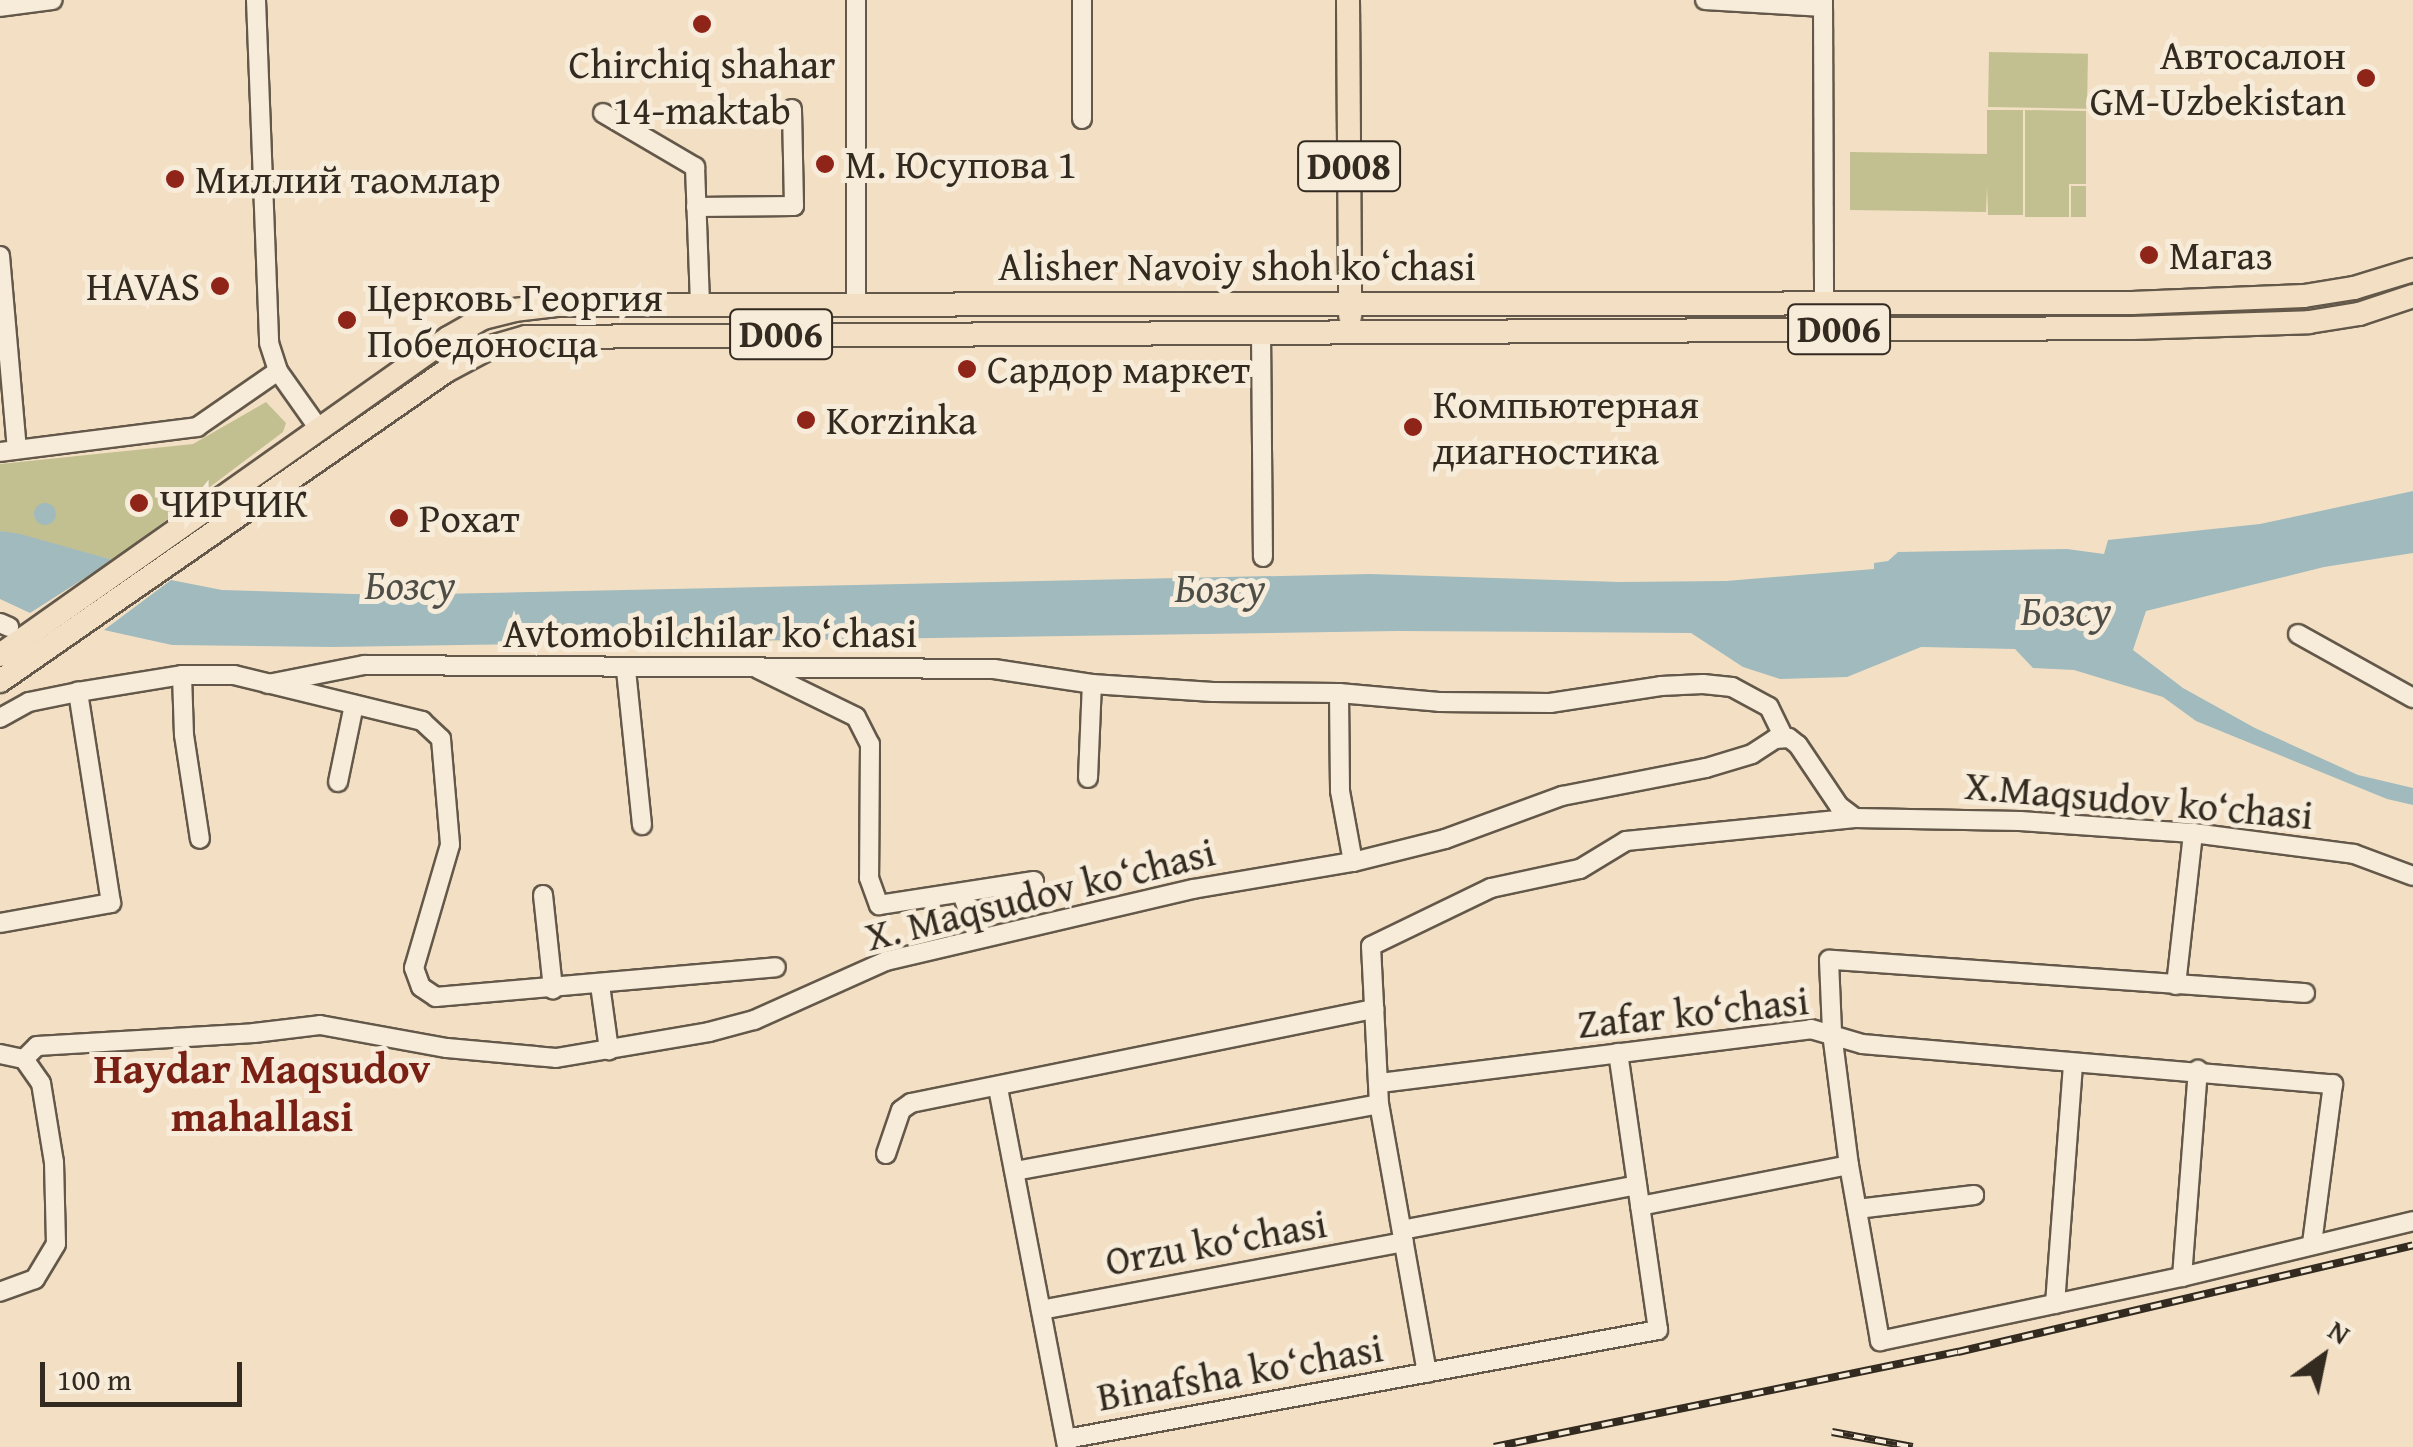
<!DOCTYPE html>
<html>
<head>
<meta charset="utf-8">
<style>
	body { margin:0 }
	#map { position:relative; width:2413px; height:1447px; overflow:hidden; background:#f3e0c4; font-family:"Gentium Book Plus",serif }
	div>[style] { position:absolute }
	.green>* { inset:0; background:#c2c090; transform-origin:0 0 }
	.water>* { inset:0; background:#a0babe }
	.round { border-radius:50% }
	.pier>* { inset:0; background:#f3e0c4 }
	.roads { filter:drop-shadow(2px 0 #635849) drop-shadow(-2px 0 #635849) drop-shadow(0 2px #635849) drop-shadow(0 -2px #635849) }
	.minor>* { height:18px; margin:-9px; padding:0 9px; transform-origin:9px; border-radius:9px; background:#f7ebd9 }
	.major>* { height:22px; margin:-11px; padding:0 11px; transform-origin:11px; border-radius:11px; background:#f3e0c4 }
	.rail>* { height:8px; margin-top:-4px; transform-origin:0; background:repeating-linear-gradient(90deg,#f7ebd9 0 11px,#332a20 0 22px); box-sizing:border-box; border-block:2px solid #332a20 }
	.dots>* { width:28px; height:28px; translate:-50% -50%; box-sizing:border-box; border:5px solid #f7ebd9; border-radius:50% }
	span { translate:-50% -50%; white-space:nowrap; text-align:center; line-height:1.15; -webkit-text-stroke:10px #f7ebd9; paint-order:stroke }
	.shield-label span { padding:2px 8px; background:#f7ebd9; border:2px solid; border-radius:8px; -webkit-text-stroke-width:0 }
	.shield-label { font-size:38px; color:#332a20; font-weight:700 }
	.poi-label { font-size:40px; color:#332a20 }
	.right { translate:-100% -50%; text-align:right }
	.left { translate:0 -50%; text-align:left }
	.street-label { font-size:40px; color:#332a20 }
	.water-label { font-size:42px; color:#4e4e48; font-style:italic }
	.neighbourhood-label { font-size:42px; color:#7a1f14; font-weight:700 }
	.north { position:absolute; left:2273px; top:1307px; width:100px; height:100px; -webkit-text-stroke:8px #f7ebd9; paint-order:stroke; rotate:33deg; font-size:28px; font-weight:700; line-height:40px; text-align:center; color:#332a20 }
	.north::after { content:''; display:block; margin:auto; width:35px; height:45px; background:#332a20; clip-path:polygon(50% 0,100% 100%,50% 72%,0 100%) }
	.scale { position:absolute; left:40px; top:1362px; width:202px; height:45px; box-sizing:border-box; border:5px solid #332a20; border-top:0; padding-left:12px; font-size:30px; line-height:35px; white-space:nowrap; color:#332a20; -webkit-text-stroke:8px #f7ebd9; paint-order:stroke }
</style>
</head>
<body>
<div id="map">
	<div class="green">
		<div style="left:1989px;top:52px;width:99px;height:55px;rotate:1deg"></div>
		<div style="clip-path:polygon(1987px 110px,2023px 110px,2023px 215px,1988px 215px,1987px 186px,1986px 212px,1850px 210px,1850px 152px,1987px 154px)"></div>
		<div style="clip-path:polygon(2025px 110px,2086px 111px,2086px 184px,2069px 184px,2069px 217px,2025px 217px)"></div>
		<div style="left:2071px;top:186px;width:15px;height:31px"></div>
		<div style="clip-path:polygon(266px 402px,286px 423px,283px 432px,113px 560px,0 531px,0 464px,193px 444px)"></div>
	</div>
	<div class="water">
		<div style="clip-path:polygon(2413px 491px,2413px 553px,2324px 567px,2146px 611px,2133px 650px,2183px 688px,2255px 728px,2358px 775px,2413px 788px,2413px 805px,2387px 799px,2196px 721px,2163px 697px,2074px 670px,2033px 668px,2015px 649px,1921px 647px,1847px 677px,1780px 679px,1743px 667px,1691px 633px,1398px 631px,332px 647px,172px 645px,104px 630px,171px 580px,222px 590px,388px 595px,1370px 574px,1620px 582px,1726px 581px,1874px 569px,1874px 563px,1888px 561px,1898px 552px,2067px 549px,2104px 554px,2108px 540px,2260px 524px)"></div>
		<div class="round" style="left:34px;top:503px;width:22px;height:22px"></div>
		<div style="clip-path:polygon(0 531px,20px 534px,113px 560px,30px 613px,0 599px)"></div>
	</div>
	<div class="pier">
		<div style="clip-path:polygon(168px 576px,176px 576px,99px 629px,100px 626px)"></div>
	</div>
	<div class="roads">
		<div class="minor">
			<div style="left:256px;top:0;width:343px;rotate:87.8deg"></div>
			<div style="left:269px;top:343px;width:29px;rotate:72deg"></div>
			<div style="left:278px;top:371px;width:71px;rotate:54.7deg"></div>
			<div style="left:1705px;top:0;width:118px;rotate:3.4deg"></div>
			<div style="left:1823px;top:0;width:303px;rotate:89.8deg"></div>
			<div style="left:0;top:7px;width:53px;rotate:-7.5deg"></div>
			<div style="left:603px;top:113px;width:107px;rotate:30.4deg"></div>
			<div style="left:695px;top:167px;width:138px;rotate:87.9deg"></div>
			<div style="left:1082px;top:119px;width:119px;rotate:-90deg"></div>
			<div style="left:696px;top:207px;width:98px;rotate:-0.6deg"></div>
			<div style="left:794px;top:206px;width:97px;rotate:-91.2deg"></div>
			<div style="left:0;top:256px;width:194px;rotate:85deg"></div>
			<div style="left:856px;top:305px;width:305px;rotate:-90deg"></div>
			<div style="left:1261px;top:332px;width:225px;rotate:89.5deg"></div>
			<div style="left:0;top:452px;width:199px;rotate:-7.2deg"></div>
			<div style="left:197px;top:427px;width:98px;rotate:-34.7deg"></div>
			<div style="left:0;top:623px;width:10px;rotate:24deg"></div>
			<div style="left:2298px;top:634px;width:132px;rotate:29.1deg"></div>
			<div style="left:758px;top:669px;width:109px;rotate:26.1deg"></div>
			<div style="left:856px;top:717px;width:30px;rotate:63deg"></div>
			<div style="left:870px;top:744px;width:134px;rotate:90.4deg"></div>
			<div style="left:869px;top:878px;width:29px;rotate:70deg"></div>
			<div style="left:879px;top:905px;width:157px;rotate:-8.8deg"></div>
			<div style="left:626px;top:670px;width:156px;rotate:84.1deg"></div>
			<div style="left:182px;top:675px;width:60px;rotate:88.1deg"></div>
			<div style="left:184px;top:735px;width:105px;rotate:81.3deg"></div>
			<div style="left:268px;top:684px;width:98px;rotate:-11.2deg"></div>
			<div style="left:364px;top:665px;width:630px;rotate:0.36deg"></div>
			<div style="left:994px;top:669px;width:99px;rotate:8.7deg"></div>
			<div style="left:1092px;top:684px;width:121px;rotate:3.8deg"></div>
			<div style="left:1213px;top:692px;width:126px;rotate:0.5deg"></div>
			<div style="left:1339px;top:693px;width:100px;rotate:5.1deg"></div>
			<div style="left:1439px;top:702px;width:111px;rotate:0.5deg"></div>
			<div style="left:1550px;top:703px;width:112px;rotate:-8.7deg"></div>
			<div style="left:1661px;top:686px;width:42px;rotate:-2.7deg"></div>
			<div style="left:1703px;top:684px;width:29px;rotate:6deg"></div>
			<div style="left:1732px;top:687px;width:42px;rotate:28.4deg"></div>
			<div style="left:1769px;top:707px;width:34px;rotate:64deg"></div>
			<div style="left:1339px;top:693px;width:98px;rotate:89.4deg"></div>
			<div style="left:1340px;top:791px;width:72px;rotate:79.6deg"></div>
			<div style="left:0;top:718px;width:33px;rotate:-29deg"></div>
			<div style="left:29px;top:702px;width:50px;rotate:-11.5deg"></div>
			<div style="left:78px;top:692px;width:105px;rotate:-9.3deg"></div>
			<div style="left:182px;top:675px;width:52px"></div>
			<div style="left:234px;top:675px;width:194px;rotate:13.7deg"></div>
			<div style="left:422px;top:721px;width:26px;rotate:43deg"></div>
			<div style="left:441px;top:739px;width:106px;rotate:85.1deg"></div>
			<div style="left:450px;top:845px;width:128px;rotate:106.3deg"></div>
			<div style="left:414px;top:968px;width:20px;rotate:70deg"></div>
			<div style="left:421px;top:987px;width:18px;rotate:34deg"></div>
			<div style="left:436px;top:997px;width:341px;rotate:-5deg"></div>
			<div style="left:1088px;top:778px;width:94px;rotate:-87.6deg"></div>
			<div style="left:338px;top:782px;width:79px;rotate:-78.3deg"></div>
			<div style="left:962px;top:894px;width:46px;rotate:69.6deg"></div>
			<div style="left:543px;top:895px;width:95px;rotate:83.9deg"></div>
			<div style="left:0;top:923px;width:113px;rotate:-10.2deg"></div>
			<div style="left:111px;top:903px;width:214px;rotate:-98.9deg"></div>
			<div style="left:600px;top:985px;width:66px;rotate:82.1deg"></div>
			<div style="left:2176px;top:985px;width:153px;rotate:-83.6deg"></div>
			<div style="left:2305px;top:993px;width:477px;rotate:-176deg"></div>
			<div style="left:1829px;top:960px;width:73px;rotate:87.6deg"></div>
			<div style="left:1832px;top:1033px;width:133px;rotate:82.7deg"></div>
			<div style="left:1849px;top:1165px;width:179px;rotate:80deg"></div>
			<div style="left:1880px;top:1341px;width:309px;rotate:-12deg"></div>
			<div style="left:2182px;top:1277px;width:238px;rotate:-13.6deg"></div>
			<div style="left:0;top:1054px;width:25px;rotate:12deg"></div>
			<div style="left:24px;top:1059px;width:29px;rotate:55deg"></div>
			<div style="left:41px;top:1083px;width:80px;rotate:80.7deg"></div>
			<div style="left:54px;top:1162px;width:82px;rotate:88.6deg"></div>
			<div style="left:56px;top:1244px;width:41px;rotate:121deg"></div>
			<div style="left:35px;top:1279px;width:37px;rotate:160deg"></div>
			<div style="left:24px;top:1059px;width:18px;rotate:-45deg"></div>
			<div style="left:37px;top:1046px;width:217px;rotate:-3.4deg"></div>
			<div style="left:254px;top:1033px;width:66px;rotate:-6.9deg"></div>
			<div style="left:320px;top:1025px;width:129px;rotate:10.3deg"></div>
			<div style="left:447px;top:1048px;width:109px;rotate:5.2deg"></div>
			<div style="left:556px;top:1058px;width:155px;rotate:-9.6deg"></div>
			<div style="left:709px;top:1032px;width:47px;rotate:-14.9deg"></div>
			<div style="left:754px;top:1020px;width:145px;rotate:-24.1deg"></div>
			<div style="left:886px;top:961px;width:315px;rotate:-13.2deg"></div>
			<div style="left:1193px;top:889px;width:162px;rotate:-9.6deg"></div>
			<div style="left:1353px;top:862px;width:95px;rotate:-14deg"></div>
			<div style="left:1445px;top:839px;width:125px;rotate:-20.2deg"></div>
			<div style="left:1562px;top:796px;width:147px;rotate:-11deg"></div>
			<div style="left:1706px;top:768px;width:48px;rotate:-16.9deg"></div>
			<div style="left:1752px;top:754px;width:27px;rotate:-33deg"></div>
			<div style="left:1775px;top:739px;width:14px;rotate:-4deg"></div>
			<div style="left:1789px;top:738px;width:11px;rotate:38deg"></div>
			<div style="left:1798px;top:745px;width:73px;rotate:56.1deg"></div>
			<div style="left:1839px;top:806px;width:20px;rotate:37deg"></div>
			<div style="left:1380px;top:1083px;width:434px;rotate:-7.1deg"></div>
			<div style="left:1811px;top:1029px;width:53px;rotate:16.4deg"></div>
			<div style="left:1862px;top:1044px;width:473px;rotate:4.9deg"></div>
			<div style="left:2333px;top:1084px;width:161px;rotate:97.5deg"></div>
			<div style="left:998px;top:1088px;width:366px;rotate:79.1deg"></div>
			<div style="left:886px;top:1154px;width:46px;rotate:-71.2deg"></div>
			<div style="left:901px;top:1110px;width:12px;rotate:-35deg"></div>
			<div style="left:911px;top:1103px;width:473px;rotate:-11.5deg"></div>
			<div style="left:1015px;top:1171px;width:370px;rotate:-10.4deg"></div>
			<div style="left:1640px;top:1206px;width:213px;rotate:-11.1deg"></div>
			<div style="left:1857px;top:1209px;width:118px;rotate:-6.8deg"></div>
			<div style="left:1402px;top:1230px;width:239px;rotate:-10.8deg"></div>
			<div style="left:2182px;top:1277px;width:208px;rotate:-85.6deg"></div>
			<div style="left:2055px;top:1304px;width:240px;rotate:-85.7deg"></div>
			<div style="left:1041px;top:1310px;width:369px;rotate:-10.6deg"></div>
			<div style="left:1427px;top:1373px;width:273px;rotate:-100.1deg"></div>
			<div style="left:1379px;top:1104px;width:158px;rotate:-92.9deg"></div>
			<div style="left:1371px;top:946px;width:133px;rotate:-25.8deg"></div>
			<div style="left:1491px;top:888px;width:91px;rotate:-12.1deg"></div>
			<div style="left:1580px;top:869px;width:54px;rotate:-31.3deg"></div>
			<div style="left:1626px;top:841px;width:230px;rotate:-5.7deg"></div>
			<div style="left:1855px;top:818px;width:165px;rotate:1deg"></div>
			<div style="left:2020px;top:821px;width:173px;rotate:4deg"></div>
			<div style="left:2193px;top:833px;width:162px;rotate:7.4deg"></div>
			<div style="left:2354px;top:854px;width:63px;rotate:20.4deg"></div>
			<div style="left:1066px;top:1439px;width:602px;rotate:-10.43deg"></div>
			<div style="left:1658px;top:1330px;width:280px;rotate:-98.2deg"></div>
		</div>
		<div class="major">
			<div style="left:1348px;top:0;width:316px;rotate:89.6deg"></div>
			<div style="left:0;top:655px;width:549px;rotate:-35.28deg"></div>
			<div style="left:448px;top:338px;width:40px;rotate:-29.7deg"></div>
			<div style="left:483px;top:318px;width:32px;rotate:-14deg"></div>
			<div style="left:514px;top:310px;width:43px;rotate:-6.6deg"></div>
			<div style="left:557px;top:305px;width:1575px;rotate:-0.07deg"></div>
			<div style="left:2132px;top:303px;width:172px;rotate:-2.3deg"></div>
			<div style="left:2304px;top:296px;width:51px;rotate:-9.1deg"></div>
			<div style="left:2354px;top:288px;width:62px;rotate:-17deg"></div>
			<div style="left:0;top:681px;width:543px;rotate:-34.8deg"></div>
			<div style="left:446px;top:371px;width:51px;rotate:-28.1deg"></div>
			<div style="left:491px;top:347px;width:36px;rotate:-16deg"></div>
			<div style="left:526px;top:337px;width:1606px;rotate:-0.32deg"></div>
			<div style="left:2132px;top:328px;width:177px;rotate:-1.9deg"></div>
			<div style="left:2309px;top:322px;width:51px;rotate:-9.1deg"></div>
			<div style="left:2359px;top:314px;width:57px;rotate:-18.4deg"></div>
		</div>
	</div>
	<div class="rail">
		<div style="left:1832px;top:1432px;width:82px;rotate:10.5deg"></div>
		<div style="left:1494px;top:1447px;width:474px;rotate:-11.6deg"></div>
		<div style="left:1958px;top:1352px;width:467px;rotate:-13.2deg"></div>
	</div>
	<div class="dots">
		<div style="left:702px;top:24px;background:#8f2418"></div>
		<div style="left:2366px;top:78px;background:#8f2418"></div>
		<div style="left:825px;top:164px;background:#8f2418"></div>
		<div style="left:175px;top:179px;background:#8f2418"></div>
		<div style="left:2149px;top:255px;background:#8f2418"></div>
		<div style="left:220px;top:286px;background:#8f2418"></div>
		<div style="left:347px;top:320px;background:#8f2418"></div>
		<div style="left:967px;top:369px;background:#8f2418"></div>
		<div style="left:806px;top:420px;background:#8f2418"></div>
		<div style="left:1413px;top:427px;background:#8f2418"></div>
		<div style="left:139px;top:503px;background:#8f2418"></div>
		<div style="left:399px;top:518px;background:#8f2418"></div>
	</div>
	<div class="shield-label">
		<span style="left:1349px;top:166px">D008</span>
		<span style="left:1839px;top:329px">D006</span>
		<span style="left:781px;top:334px">D006</span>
	</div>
	<div class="poi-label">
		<span class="right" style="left:2346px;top:78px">Автосалон<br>GM-Uzbekistan</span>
		<span style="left:702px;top:87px">Chirchiq shahar<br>14-maktab</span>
		<span class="left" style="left:845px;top:164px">М. Юсупова 1</span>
		<span class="left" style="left:195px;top:179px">Миллий таомлар</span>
		<span class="left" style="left:2169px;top:255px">Магаз</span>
		<span class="right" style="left:200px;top:286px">HAVAS</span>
		<span class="left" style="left:367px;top:320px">Церковь Георгия<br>Победоносца</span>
		<span class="left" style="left:987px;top:369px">Сардор маркет</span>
		<span class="left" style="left:1433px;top:427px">Компьютерная<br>диагностика</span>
		<span class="left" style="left:826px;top:420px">Korzinka</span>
		<span class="left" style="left:159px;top:503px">ЧИРЧИК</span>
		<span class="left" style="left:419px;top:518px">Рохат</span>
	</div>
	<div class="street-label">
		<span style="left:1237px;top:266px">Alisher Navoiy shoh koʻchasi</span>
		<span style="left:710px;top:633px">Avtomobilchilar ko‘chasi</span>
		<span style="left:2139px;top:800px;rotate:5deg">X.Maqsudov ko‘chasi</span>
		<span style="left:1040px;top:894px;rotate:-14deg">X. Maqsudov ko‘chasi</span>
		<span style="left:1693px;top:1012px;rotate:-6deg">Zafar ko‘chasi</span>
		<span style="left:1216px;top:1242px;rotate:-10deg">Orzu ko‘chasi</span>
		<span style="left:1240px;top:1372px;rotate:-10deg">Binafsha ko‘chasi</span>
	</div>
	<div class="water-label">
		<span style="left:410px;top:584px">Бозсу</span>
		<span style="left:1220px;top:587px">Бозсу</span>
		<span style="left:2066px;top:610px">Бозсу</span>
	</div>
	<div class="neighbourhood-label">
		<span style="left:262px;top:1092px">Haydar Maqsudov<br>mahallasi</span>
	</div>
	<div class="north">N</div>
	<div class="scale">100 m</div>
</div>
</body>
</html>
